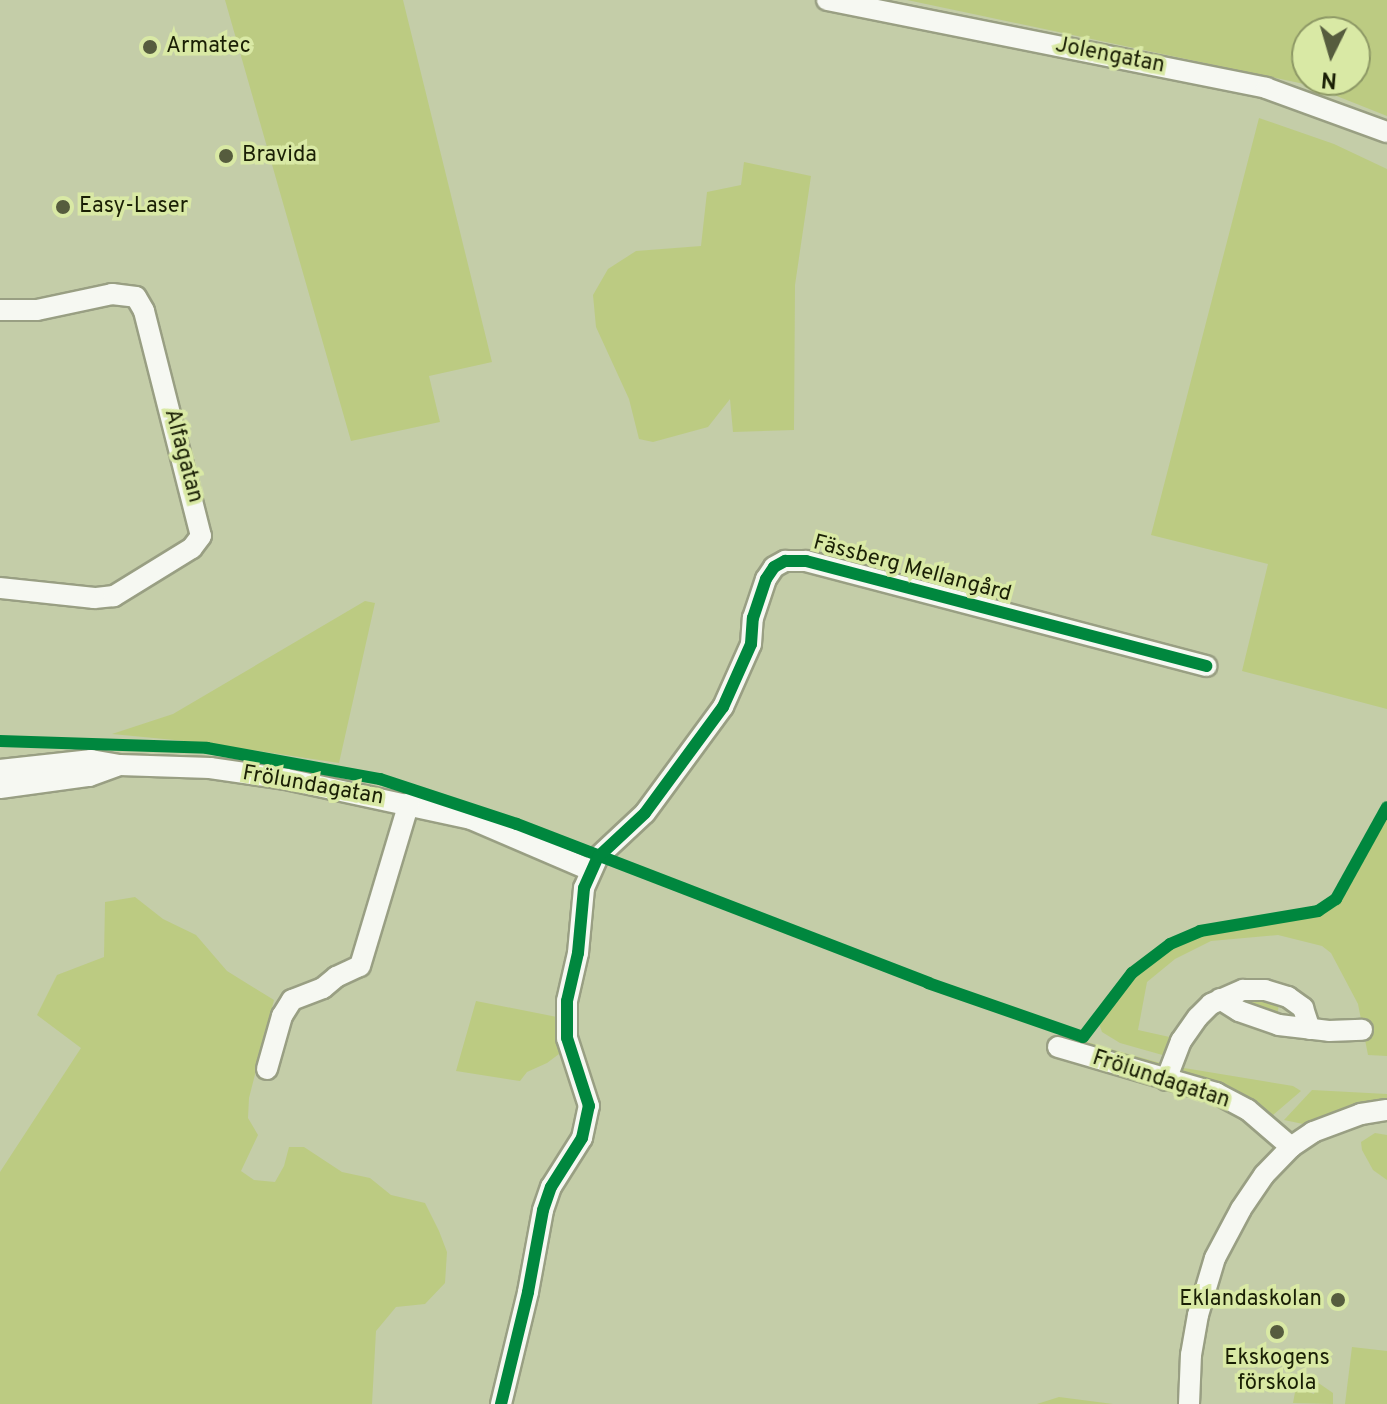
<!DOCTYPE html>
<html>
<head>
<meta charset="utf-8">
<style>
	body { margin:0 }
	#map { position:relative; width:1387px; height:1404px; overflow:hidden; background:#c4cda8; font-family:Overpass,sans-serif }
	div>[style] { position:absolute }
	.green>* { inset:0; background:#bccb82 }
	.roads { filter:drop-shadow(2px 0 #999f83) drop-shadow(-2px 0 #999f83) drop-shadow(0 2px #999f83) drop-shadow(0 -2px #999f83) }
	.minor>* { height:20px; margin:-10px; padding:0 10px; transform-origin:10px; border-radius:10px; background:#f6f8f2 }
	.cycleway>* { height:12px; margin:-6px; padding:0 6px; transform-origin:6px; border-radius:6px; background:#00873e }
	.dots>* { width:22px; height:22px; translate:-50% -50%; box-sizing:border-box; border:4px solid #d9e9a5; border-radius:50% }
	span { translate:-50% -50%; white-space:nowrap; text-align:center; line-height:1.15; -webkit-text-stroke:7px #d9e9a5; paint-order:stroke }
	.poi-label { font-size:22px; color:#1a1f05 }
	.left { translate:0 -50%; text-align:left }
	.right { translate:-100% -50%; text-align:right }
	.street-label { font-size:22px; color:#1a1f05 }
	.north { position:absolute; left:1291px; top:16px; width:80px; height:80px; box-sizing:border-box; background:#d9e9a5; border:2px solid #8d9865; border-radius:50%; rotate:185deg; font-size:22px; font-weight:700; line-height:32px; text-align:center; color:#1a1f05 }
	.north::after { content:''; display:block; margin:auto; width:28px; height:36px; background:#565c3e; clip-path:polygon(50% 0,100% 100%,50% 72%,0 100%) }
</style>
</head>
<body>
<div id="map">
	<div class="green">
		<div style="clip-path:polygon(225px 0,403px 0,492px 362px,429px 376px,440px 422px,351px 441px)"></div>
		<div style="clip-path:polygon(evenodd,907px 0,1387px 0,1387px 116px,1309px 85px,907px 0,1307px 32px,1355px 32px,1355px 80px,1307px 80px,1307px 32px)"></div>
		<div style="clip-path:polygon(1259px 118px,1334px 144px,1387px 169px,1387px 709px,1242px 671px,1268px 564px,1151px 535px)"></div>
		<div style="clip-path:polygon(744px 162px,811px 176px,795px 285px,794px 430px,733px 432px,730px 399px,708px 427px,653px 442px,639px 439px,629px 399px,596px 327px,593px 295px,608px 269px,636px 251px,701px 246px,707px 192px,741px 185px)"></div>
		<div style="clip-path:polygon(365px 601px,375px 603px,339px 763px,206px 743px,112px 734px,173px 714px)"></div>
		<div style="clip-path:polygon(1387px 815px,1387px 1056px,1368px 1055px,1358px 1004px,1331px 953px,1322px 946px,1278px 935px,1211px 941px,1175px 959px,1147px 982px,1138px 1030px,1174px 1038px,1166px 1056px,1120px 1043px,1102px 1032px,1098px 1021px,1127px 984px,1169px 947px,1208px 932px,1317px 915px,1335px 905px,1348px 888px)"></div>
		<div style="clip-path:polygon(135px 897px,163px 919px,196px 935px,227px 971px,274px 1000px,249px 1098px,248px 1118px,258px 1135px,241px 1171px,254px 1180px,275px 1182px,284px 1166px,289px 1147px,304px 1147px,342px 1172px,370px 1178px,391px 1195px,425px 1203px,439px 1231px,447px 1252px,445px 1283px,425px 1304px,396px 1307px,376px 1331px,372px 1404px,0 1404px,0 1172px,81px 1048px,37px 1015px,57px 975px,104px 957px,105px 902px)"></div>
		<div style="clip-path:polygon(1235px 997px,1280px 997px,1277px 1017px,1243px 1004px)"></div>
		<div style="clip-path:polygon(476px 1001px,562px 1018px,563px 1051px,547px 1063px,527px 1072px,520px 1081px,456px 1071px)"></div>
		<div style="clip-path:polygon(1077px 1039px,1114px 1050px,1164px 1064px,1162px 1070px,1075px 1043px)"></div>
		<div style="clip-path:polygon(1178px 1067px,1293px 1086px,1301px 1091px,1273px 1115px,1226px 1087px,1182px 1074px)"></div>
		<div style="clip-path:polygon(1312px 1090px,1387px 1094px,1387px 1102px,1341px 1110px,1308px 1125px,1284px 1120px)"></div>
		<div style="clip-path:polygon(1375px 1133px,1387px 1135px,1387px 1180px,1373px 1170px,1362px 1150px,1361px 1142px)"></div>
		<div style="clip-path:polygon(1352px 1347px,1387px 1351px,1387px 1404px,1345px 1404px)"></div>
		<div style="clip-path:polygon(1317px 1382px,1333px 1393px,1333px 1404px,1293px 1403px,1296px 1387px,1314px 1394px)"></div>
		<div style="clip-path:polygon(1059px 1397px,1113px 1404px,1037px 1404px)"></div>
	</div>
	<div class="roads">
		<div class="minor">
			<div style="left:827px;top:0;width:448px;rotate:11.3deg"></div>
			<div style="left:1266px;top:88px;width:129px;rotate:20deg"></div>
			<div style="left:0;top:310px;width:37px"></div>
			<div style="left:37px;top:310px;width:77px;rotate:-12deg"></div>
			<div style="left:112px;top:294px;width:24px;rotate:7deg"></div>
			<div style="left:136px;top:297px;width:16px;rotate:60deg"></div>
			<div style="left:144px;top:311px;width:232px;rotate:75.8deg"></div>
			<div style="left:201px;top:536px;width:15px;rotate:127deg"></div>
			<div style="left:192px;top:548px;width:92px;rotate:148.4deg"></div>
			<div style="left:114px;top:596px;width:20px;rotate:174deg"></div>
			<div style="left:94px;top:598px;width:95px;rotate:-173.9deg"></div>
			<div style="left:0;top:770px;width:92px;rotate:-6.3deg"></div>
			<div style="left:91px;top:760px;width:29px;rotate:10deg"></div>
			<div style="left:120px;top:765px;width:90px;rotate:1.9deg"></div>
			<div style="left:210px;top:768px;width:77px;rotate:8.2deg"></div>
			<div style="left:286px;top:779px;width:189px;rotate:12.2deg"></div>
			<div style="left:471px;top:819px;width:129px;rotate:23.2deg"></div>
			<div style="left:0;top:788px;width:90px;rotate:-7.7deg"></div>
			<div style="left:89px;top:776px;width:30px;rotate:-20deg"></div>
			<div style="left:1220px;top:999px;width:22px;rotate:32deg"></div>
			<div style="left:1239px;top:1011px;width:42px;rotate:19.3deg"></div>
			<div style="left:1279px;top:1025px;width:50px;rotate:6.8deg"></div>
			<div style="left:1329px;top:1031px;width:33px;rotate:-2deg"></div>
			<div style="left:1058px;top:1047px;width:165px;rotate:16.2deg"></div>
			<div style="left:1216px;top:1093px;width:36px;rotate:28deg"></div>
			<div style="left:1248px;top:1110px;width:57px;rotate:40.7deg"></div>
			<div style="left:267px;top:1069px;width:55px;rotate:-74.2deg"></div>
			<div style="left:282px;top:1016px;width:19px;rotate:-58deg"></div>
			<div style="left:292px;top:1000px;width:33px;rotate:-21deg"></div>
			<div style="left:323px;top:988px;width:17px;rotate:-40deg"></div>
			<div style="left:336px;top:977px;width:26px;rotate:-25deg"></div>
			<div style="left:360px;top:966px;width:170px;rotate:-73.3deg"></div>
			<div style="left:1166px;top:1080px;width:42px;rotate:-69deg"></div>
			<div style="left:1181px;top:1041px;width:29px;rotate:-55deg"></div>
			<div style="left:1198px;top:1017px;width:18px;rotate:-45deg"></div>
			<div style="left:1211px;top:1004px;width:35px;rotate:-24deg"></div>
			<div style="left:1243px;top:990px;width:22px"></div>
			<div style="left:1265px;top:990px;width:24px;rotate:17deg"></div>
			<div style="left:1288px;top:997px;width:19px;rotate:36deg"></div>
			<div style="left:1303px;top:1008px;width:22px;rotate:72deg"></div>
			<div style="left:501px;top:1404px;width:115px;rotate:-76.4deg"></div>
			<div style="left:528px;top:1292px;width:83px;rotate:-79.6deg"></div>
			<div style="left:543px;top:1210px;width:24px;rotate:-71deg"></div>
			<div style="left:551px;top:1187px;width:58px;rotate:-57.7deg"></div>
			<div style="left:582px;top:1138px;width:33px;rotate:-78deg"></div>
			<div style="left:589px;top:1106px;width:71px;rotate:-107.9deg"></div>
			<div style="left:567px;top:1038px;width:37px;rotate:-90deg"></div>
			<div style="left:567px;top:1001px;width:49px;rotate:-77.1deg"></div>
			<div style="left:578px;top:953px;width:65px;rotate:-84.7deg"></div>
			<div style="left:584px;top:888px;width:34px;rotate:-66deg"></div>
			<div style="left:598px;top:857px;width:64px;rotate:-43.1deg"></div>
			<div style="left:645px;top:813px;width:132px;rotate:-53.7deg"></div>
			<div style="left:723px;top:707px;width:69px;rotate:-66deg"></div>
			<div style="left:751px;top:644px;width:26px;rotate:-86deg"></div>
			<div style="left:753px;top:618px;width:41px;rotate:-71.6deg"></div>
			<div style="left:766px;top:579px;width:14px;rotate:-56deg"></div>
			<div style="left:774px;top:567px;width:13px;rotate:-29deg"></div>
			<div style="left:785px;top:561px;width:21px"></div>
			<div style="left:806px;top:561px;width:414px;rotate:14.7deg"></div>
			<div style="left:1189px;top:1404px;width:49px;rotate:-87.7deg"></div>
			<div style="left:1191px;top:1355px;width:41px;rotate:-80.1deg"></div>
			<div style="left:1198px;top:1315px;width:59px;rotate:-73.4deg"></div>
			<div style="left:1215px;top:1258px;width:55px;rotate:-62deg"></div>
			<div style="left:1241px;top:1209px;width:41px;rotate:-55.9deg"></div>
			<div style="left:1264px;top:1175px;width:39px;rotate:-46deg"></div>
			<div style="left:1291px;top:1147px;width:27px;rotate:-34deg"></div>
			<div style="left:1313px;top:1132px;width:51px;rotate:-20.6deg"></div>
			<div style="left:1361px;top:1114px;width:26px;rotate:-9deg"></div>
		</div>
	</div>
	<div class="cycleway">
		<div style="left:0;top:741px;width:207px;rotate:1.9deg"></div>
		<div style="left:207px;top:748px;width:176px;rotate:10.2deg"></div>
		<div style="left:380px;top:779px;width:144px;rotate:18.2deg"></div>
		<div style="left:517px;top:824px;width:441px;rotate:21.1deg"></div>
		<div style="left:928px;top:983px;width:164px;rotate:19.2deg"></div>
		<div style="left:1083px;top:1037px;width:81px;rotate:-52.6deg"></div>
		<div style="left:1132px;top:973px;width:48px;rotate:-37.3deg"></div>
		<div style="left:1170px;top:944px;width:33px;rotate:-23deg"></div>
		<div style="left:1200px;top:931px;width:120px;rotate:-9.6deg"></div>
		<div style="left:1318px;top:911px;width:22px;rotate:-34deg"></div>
		<div style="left:1336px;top:899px;width:105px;rotate:-61deg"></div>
		<div style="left:501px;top:1404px;width:115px;rotate:-76.4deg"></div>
		<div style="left:528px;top:1292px;width:83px;rotate:-79.6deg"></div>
		<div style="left:543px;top:1210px;width:24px;rotate:-71deg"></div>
		<div style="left:551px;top:1187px;width:58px;rotate:-57.7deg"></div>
		<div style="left:582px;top:1138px;width:33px;rotate:-78deg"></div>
		<div style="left:589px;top:1106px;width:71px;rotate:-107.9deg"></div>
		<div style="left:567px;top:1038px;width:37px;rotate:-90deg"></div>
		<div style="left:567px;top:1001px;width:49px;rotate:-77.1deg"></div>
		<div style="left:578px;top:953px;width:65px;rotate:-84.7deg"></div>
		<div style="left:584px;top:888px;width:34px;rotate:-66deg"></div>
		<div style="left:598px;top:857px;width:64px;rotate:-43.1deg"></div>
		<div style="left:645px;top:813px;width:132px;rotate:-53.7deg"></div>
		<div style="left:723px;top:707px;width:69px;rotate:-66deg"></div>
		<div style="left:751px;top:644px;width:26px;rotate:-86deg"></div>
		<div style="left:753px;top:618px;width:41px;rotate:-71.6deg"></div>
		<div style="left:766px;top:579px;width:14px;rotate:-56deg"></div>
		<div style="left:774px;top:567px;width:13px;rotate:-29deg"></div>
		<div style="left:785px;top:561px;width:21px"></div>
		<div style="left:806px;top:561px;width:414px;rotate:14.7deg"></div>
	</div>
	<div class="dots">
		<div style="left:150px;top:47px;background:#565c3e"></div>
		<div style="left:226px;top:156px;background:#565c3e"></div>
		<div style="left:63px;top:207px;background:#565c3e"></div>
		<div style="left:1338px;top:1300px;background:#565c3e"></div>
		<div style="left:1277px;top:1332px;background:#565c3e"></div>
	</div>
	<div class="poi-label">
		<span class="left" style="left:166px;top:47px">Armatec</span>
		<span class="left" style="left:242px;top:156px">Bravida</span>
		<span class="left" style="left:79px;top:207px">Easy-Laser</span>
		<span class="right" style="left:1322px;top:1300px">Eklandaskolan</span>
		<span style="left:1277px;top:1371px">Ekskogens<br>förskola</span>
	</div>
	<div class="street-label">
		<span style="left:1110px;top:56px;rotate:11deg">Jolengatan</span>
		<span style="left:183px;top:456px;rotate:75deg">Alfagatan</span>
		<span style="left:912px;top:569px;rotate:15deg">Fässberg Mellangård</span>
		<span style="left:313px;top:786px;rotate:10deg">Frölundagatan</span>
		<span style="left:1161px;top:1080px;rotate:18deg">Frölundagatan</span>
	</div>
	<div class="north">N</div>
</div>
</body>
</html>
